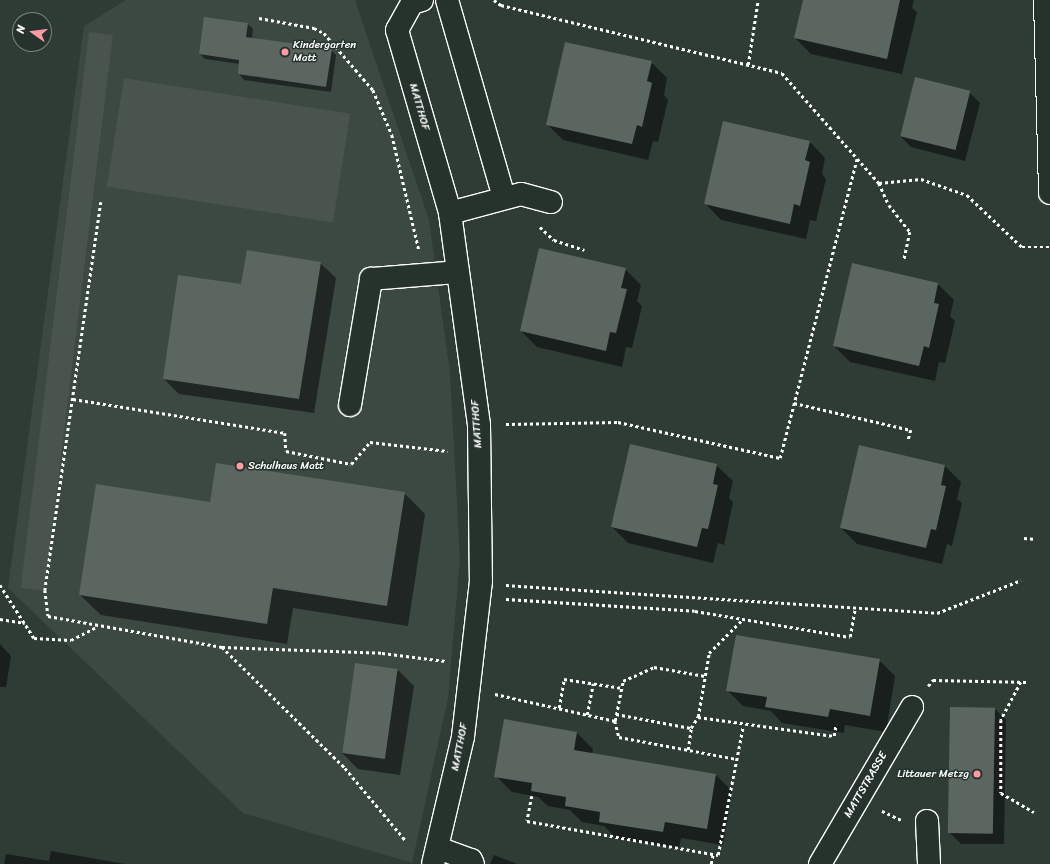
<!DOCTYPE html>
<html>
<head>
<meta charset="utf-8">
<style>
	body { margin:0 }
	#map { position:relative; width:1050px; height:864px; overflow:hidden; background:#2f3b35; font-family:Sriracha,sans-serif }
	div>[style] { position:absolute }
	.built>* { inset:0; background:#3c4842 }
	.green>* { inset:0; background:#4a544f; transform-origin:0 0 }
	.shadow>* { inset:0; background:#0007 }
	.building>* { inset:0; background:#5b6661; transform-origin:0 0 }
	.path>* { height:2.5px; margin-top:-1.25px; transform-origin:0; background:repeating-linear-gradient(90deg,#fff 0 3px,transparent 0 6px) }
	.roads { filter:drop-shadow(1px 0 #fff) drop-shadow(-1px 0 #fff) drop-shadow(0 1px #fff) drop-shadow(0 -1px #fff) }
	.minor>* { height:22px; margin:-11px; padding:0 11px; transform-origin:11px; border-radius:11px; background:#26332d }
	.major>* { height:22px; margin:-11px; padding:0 11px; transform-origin:11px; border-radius:11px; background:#26332d }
	.dots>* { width:11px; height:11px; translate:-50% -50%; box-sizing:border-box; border:2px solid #26332d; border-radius:50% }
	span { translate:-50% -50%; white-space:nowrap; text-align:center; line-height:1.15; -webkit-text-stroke:3px #26332d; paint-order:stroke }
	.poi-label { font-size:11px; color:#fff }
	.left { translate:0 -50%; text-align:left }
	.right { translate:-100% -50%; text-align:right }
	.street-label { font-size:11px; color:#fff }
	.north { position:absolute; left:12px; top:12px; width:40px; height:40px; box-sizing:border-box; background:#26332d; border:1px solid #7d8581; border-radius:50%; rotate:284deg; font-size:11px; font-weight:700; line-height:16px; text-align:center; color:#fff }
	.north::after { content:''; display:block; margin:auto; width:14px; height:18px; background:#ff9aa2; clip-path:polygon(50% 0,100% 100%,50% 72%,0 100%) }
</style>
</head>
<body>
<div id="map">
	<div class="built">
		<div style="clip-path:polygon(126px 0,355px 0,429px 220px,450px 373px,460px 559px,448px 698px,412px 863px,243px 813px,8px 588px,84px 26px)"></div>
	</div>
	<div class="green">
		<div style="left:89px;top:32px;width:24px;height:560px;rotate:7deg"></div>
		<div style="left:124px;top:78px;width:229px;height:110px;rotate:9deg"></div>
	</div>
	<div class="shadow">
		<div style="clip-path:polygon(804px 0,914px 0,912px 8px,917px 12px,902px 74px,811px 54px,795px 38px)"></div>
		<div style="clip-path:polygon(248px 24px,253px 29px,252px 38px,331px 50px,336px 55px,331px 92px,244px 80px,239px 74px,240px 64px,205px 59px,200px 54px)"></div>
		<div style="clip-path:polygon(651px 62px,667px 78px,664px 95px,668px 100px,658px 142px,653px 141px,648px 160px,563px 140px,547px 124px)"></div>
		<div style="clip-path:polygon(969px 92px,980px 103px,965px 161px,911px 147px,900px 136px)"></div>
		<div style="clip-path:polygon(809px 141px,825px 158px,822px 174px,826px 179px,816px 221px,810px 220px,806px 239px,721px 220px,705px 203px)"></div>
		<div style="clip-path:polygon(320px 263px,336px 278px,314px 413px,179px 394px,164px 379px,242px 285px)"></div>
		<div style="clip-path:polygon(852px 264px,938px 284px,954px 300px,950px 316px,955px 321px,945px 363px,939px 362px,935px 381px,850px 362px,834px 346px)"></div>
		<div style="clip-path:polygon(625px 269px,641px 285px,637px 301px,642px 306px,632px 348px,626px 347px,622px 367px,537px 347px,521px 331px)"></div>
		<div style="clip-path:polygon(860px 446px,945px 466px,961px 482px,957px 499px,962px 503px,952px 546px,947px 544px,942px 564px,857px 544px,841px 528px)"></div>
		<div style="clip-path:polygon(716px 465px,733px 481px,729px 498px,733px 502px,724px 545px,718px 543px,713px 563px,628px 543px,612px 527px)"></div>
		<div style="clip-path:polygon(404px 493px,425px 514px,408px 626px,293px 608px,287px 644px,101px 615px,80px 595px,210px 503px)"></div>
		<div style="clip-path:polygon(0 644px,11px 656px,6px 687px,0 687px)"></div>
		<div style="clip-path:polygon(879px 660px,895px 676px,886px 732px,845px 725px,844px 733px,782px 723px,771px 711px,743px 706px,727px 690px)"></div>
		<div style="clip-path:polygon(398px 670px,414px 686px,400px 775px,358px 769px,342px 753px)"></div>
		<div style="clip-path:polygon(951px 708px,995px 709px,1006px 720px,1004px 844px,961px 844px,950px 833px)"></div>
		<div style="clip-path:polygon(577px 733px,593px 749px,592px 754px,715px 774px,732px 791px,723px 845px,681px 838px,679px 848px,616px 838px,604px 826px,582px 822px,570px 810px,548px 806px,538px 797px,512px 792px,496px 776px)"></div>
		<div style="clip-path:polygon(51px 851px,125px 864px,4px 864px,6px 854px,49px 861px)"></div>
		<div style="clip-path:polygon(494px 855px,517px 864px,490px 864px)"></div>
	</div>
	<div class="building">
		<div style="clip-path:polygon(803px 0,900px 0,887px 59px,794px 38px)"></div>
		<div style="clip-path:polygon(204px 17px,248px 23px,246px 37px,332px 49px,326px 87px,238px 74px,239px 60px,199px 54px)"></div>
		<div style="clip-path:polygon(565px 42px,652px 61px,647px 81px,652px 83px,642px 127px,637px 125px,632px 144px,546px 125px)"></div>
		<div style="left:915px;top:77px;width:57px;height:61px;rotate:14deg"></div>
		<div style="clip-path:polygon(723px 121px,810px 141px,805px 160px,810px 162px,800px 206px,794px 204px,790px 224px,704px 204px)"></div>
		<div style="clip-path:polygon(539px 248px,626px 268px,621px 288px,627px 289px,616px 333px,610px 332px,606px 351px,520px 331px)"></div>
		<div style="clip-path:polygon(247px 250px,321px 262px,299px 399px,163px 379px,178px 275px,241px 284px)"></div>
		<div style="clip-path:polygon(852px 263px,938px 283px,934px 303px,939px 304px,929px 348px,924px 346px,919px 366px,833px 346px)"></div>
		<div style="clip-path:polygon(630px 444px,717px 464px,713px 484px,718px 485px,708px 529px,702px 528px,697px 547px,611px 527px)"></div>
		<div style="clip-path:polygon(859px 445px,945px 465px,941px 485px,946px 486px,936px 530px,931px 529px,926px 548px,840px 528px)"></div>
		<div style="clip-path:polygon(216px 463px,405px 492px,387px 606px,273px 588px,267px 624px,79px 595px,96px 484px,210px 502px)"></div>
		<div style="clip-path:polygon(736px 635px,880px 659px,870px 716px,830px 709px,828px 717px,765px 707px,767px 697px,726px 691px)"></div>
		<div style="left:355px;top:663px;width:43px;height:91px;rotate:8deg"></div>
		<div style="left:950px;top:707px;width:45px;height:126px;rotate:1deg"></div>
		<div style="clip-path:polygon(504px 719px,577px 732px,574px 750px,716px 774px,707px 829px,665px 822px,663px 832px,599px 822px,600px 812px,565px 806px,566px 797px,531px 791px,532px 783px,494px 777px)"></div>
	</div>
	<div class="path">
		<div style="left:494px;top:0;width:9px;rotate:36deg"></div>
		<div style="left:501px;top:5px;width:289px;rotate:13.6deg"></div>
		<div style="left:782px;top:73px;width:147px;rotate:48.6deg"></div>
		<div style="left:879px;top:183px;width:42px;rotate:-5.4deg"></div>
		<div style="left:921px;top:179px;width:49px;rotate:19.2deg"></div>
		<div style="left:967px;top:195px;width:76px;rotate:43.4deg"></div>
		<div style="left:1022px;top:247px;width:28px"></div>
		<div style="left:259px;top:18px;width:56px;rotate:10.3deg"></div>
		<div style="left:314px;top:28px;width:11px;rotate:27deg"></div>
		<div style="left:324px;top:33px;width:75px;rotate:49.3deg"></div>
		<div style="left:373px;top:90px;width:49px;rotate:67.1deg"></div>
		<div style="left:392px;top:135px;width:118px;rotate:76.8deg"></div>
		<div style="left:748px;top:65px;width:66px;rotate:-81.3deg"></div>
		<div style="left:879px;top:183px;width:24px;rotate:66deg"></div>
		<div style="left:889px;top:205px;width:34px;rotate:52deg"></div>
		<div style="left:910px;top:232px;width:29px;rotate:102deg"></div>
		<div style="left:101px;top:202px;width:392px;rotate:98.2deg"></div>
		<div style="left:45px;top:590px;width:26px;rotate:83deg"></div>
		<div style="left:48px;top:616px;width:177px;rotate:10.1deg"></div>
		<div style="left:222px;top:647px;width:160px;rotate:2.1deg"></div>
		<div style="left:382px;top:653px;width:64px;rotate:7.1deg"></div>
		<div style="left:540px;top:227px;width:19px;rotate:43deg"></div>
		<div style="left:554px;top:240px;width:32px;rotate:18deg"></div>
		<div style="left:73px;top:399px;width:215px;rotate:9.1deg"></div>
		<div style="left:285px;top:433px;width:18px;rotate:87deg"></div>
		<div style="left:286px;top:451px;width:66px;rotate:11.3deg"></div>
		<div style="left:351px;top:464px;width:29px;rotate:-49deg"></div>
		<div style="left:370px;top:442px;width:78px;rotate:6.7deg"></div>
		<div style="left:794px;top:403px;width:120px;rotate:13deg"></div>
		<div style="left:911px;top:430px;width:11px;rotate:105deg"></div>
		<div style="left:506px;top:424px;width:112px;rotate:-1deg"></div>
		<div style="left:618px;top:422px;width:166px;rotate:12.5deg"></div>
		<div style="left:780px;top:458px;width:310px;rotate:-75.6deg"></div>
		<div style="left:1024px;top:538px;width:12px;rotate:5deg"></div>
		<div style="left:0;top:585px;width:63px;rotate:57.3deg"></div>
		<div style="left:34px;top:638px;width:37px;rotate:3deg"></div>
		<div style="left:71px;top:640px;width:28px;rotate:-27deg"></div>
		<div style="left:506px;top:585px;width:432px;rotate:3.7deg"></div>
		<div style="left:937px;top:613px;width:90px;rotate:-21.4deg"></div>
		<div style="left:506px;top:599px;width:189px;rotate:3.6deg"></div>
		<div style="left:695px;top:611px;width:157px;rotate:9.5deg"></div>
		<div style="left:850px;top:637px;width:29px;rotate:-80deg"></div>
		<div style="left:0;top:619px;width:25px;rotate:9deg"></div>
		<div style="left:222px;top:647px;width:173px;rotate:44.5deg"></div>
		<div style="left:345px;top:768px;width:95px;rotate:50.1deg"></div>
		<div style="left:1021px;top:682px;width:43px;rotate:117.8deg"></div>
		<div style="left:1001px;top:720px;width:73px;rotate:90deg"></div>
		<div style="left:1001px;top:793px;width:38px;rotate:30deg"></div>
		<div style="left:928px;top:686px;width:8px;rotate:-50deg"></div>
		<div style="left:933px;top:680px;width:93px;rotate:1.2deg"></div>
		<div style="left:495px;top:694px;width:123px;rotate:12.7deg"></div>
		<div style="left:615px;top:721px;width:16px;rotate:76deg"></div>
		<div style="left:619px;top:737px;width:119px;rotate:10.6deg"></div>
		<div style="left:559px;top:708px;width:29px;rotate:-80deg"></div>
		<div style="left:564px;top:679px;width:59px;rotate:8.8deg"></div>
		<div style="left:616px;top:714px;width:76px;rotate:10.6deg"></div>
		<div style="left:587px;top:715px;width:32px;rotate:-79deg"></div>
		<div style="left:698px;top:717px;width:137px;rotate:8deg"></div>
		<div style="left:834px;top:736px;width:12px;rotate:-81deg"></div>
		<div style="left:615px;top:721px;width:41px;rotate:-78.7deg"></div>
		<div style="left:623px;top:681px;width:34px;rotate:-24deg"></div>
		<div style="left:654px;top:667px;width:52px;rotate:10deg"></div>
		<div style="left:688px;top:750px;width:22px;rotate:-82deg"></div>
		<div style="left:691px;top:728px;width:13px;rotate:-58deg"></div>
		<div style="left:698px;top:717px;width:65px;rotate:-80.2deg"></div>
		<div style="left:709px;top:653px;width:48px;rotate:-45deg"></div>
		<div style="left:532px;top:796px;width:25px;rotate:101deg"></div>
		<div style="left:527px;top:821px;width:194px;rotate:10.1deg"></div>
		<div style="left:718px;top:855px;width:131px;rotate:-79deg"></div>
		<div style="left:882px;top:811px;width:21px;rotate:25deg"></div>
		<div style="left:711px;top:864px;width:10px;rotate:-79deg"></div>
	</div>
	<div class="roads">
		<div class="minor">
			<div style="left:422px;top:0;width:10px;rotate:163deg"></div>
			<div style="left:412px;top:3px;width:31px;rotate:119deg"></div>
			<div style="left:397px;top:30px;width:191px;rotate:73.8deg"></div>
			<div style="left:450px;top:213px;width:214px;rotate:82.2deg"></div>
			<div style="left:479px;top:425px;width:156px;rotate:89.3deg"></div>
			<div style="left:481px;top:581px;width:157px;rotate:96.6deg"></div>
			<div style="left:463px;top:737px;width:130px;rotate:103.3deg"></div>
			<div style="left:447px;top:0;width:206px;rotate:73.9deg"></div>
			<div style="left:450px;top:213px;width:73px;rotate:-15deg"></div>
			<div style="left:521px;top:194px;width:31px;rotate:15deg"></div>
			<div style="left:350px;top:405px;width:128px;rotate:-80.5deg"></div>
			<div style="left:371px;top:279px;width:87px;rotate:-4.6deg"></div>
			<div style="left:927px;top:821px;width:43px;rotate:87.3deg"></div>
			<div style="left:438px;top:848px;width:35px;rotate:20deg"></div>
			<div style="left:471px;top:860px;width:4px;rotate:63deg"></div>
			<div style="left:820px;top:864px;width:182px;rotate:-59.6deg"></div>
		</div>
		<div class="major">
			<div style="left:1045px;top:0;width:193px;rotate:88.5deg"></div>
		</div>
	</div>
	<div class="dots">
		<div style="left:285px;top:52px;background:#ff9aa2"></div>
		<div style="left:240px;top:466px;background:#ff9aa2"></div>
		<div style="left:977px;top:774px;background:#ff9aa2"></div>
	</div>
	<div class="poi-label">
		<span class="left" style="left:293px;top:52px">Kindergarten<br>Matt</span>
		<span class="left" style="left:248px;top:466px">Schulhaus Matt</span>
		<span class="right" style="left:969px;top:774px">Littauer Metzg</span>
	</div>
	<div class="street-label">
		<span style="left:419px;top:107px;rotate:74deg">MATTHOF</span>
		<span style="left:477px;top:424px;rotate:-94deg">MATTHOF</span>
		<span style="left:460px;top:747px;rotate:-79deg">MATTHOF</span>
		<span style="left:866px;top:785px;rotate:-60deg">MATTSTRASSE</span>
	</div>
	<div class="north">N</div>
</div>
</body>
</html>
